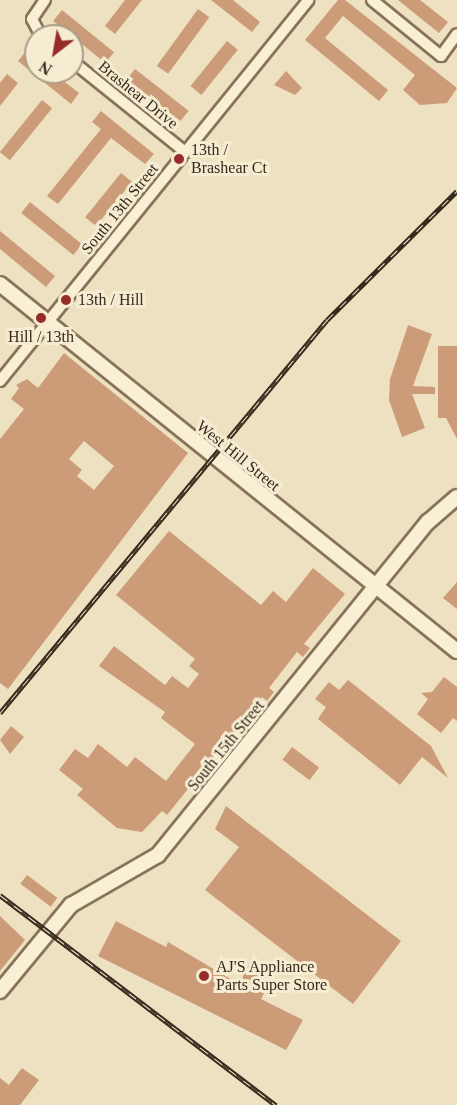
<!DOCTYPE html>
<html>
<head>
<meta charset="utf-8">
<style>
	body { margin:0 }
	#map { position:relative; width:457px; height:1105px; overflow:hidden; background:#eee1c2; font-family:Georgia,serif }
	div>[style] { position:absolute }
	.building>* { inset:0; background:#cc9c78; transform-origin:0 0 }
	.roads { filter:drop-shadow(2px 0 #877359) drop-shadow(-2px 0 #877359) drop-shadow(0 2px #877359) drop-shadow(0 -2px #877359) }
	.minor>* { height:10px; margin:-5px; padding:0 5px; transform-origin:5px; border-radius:5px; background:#f9efd5 }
	.tertiary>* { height:14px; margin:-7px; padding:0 7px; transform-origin:7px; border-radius:7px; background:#f9efd5 }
	.rail>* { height:5px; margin-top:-2.5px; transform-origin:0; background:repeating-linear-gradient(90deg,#f5ecd1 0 9px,#372a1d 0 18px); box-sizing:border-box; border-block:2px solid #372a1d }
	.dots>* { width:16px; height:16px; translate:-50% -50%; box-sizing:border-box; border:3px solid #f5ecd1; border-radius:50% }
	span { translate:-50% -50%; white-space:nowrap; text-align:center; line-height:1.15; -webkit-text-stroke:6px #f5ecd1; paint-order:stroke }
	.street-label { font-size:16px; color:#372a1d }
	.poi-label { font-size:16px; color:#372a1d }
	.left { translate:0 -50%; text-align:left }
	.north { position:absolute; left:24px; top:24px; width:60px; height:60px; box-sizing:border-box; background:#f5ecd1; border:2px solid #a99e89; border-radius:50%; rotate:211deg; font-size:16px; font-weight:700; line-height:24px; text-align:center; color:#372a1d }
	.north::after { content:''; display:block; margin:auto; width:21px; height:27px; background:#962b29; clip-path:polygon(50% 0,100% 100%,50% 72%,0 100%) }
</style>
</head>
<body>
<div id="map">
	<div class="building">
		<div style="clip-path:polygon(125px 0,142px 0,115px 34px,105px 26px)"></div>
		<div style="clip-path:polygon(211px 0,233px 0,260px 22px,252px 32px)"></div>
		<div style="clip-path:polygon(338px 0,345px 0,457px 88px,447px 103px,420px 105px,403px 90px,415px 75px,343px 16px,325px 38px,388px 90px,379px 101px,305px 40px)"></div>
		<div style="clip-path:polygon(398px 0,420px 0,448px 22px,439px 33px)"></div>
		<div style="left:198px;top:9px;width:14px;height:70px;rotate:36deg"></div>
		<div style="left:62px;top:10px;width:67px;height:14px;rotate:39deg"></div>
		<div style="left:227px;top:41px;width:14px;height:58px;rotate:39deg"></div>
		<div style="clip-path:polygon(26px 51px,36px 59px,36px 72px,52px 72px,79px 93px,71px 104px,18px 61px)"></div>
		<div style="left:135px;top:69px;width:68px;height:13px;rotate:38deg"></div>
		<div style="clip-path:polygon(286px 71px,302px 88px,295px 95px,274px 85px)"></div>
		<div style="clip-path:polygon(7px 74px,18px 83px,0 106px,0 83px)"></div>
		<div style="left:42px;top:100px;width:13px;height:67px;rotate:39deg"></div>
		<div style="clip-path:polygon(101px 111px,154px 154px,145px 164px,111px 138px,58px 204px,47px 196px,101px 129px,92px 122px)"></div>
		<div style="left:121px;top:173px;width:14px;height:57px;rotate:39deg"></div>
		<div style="left:30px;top:202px;width:67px;height:14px;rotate:39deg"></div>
		<div style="clip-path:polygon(0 231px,55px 276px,46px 287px,0 249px)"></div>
		<div style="clip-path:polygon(408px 325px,432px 334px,413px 386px,435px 387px,435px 394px,412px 394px,425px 428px,402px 437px,389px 400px,390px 379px)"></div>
		<div style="clip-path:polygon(438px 346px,457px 346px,457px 439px,446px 418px,438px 418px)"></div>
		<div style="clip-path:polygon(evenodd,64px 353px,188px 453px,8px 689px,0 683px,0 439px,24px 409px,11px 399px,19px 388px,16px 385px,27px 379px,38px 388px,64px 353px,84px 441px,114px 466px,94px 490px,77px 476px,82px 470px,69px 459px,84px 441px)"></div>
		<div style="clip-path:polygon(169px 531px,261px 605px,273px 591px,286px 602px,313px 568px,345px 594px,304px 644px,310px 648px,303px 657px,297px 652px,269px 688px,274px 692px,267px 701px,262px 697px,167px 815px,162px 811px,142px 832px,117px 828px,77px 795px,83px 789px,59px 770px,75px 749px,88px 758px,98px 744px,127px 767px,135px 757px,166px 781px,195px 744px,161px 718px,165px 712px,99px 666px,114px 646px,165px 685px,172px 676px,188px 688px,199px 674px,189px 666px,195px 659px,116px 595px)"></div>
		<div style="clip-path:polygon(457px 582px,457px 609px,443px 598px)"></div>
		<div style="clip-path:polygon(444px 677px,457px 687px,457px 721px,453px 718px,441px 733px,417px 714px,428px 699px,421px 693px,432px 692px)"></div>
		<div style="clip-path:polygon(348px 680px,431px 746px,448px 778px,422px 757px,400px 785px,318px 719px,326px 707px,315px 699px,329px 682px,339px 690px)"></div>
		<div style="clip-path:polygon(11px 726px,24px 737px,10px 754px,0 740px)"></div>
		<div style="left:292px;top:747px;width:34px;height:16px;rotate:37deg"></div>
		<div style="clip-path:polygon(226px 806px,401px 941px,353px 1004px,205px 890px,239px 847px,215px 829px)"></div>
		<div style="left:27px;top:875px;width:38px;height:11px;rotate:37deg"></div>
		<div style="clip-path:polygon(0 916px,25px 940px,0 971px)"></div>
		<div style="clip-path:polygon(116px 921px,166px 947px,168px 942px,239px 984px,252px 959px,275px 972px,261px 999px,303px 1020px,286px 1050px,98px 956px)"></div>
		<div style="clip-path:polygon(22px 1068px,39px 1080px,20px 1105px,0 1105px,0 1078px,9px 1085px)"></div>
	</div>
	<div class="roads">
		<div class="minor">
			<div style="left:372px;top:0;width:89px;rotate:39.1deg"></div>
			<div style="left:441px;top:56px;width:27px;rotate:-54deg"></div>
			<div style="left:41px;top:36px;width:19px;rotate:-118deg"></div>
			<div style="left:32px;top:19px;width:23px;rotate:-56deg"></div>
			<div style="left:72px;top:61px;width:145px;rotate:38.8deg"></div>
			<div style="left:0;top:381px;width:490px;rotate:-51deg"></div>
		</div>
		<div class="tertiary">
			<div style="left:0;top:284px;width:586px;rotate:38.77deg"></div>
			<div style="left:0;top:991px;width:112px;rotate:-50.5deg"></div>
			<div style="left:71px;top:905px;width:100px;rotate:-29.9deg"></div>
			<div style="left:158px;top:855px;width:429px;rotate:-51deg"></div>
			<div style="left:428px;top:522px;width:38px;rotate:-41deg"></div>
		</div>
	</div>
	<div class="rail">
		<div style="left:0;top:713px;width:511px;rotate:-50.24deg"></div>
		<div style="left:327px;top:320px;width:183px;rotate:-44.8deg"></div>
		<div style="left:0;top:895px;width:347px;rotate:37.3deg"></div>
	</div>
	<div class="dots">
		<div style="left:179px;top:159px;background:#962b29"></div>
		<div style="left:66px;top:300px;background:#962b29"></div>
		<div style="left:41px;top:318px;background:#962b29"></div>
		<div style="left:204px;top:976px;background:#962b29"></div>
	</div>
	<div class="street-label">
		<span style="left:138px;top:95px;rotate:39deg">Brashear Drive</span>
		<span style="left:120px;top:209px;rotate:-51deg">South 13th Street</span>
		<span style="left:238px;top:456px;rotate:39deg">West Hill Street</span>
		<span style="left:226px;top:746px;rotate:-51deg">South 15th Street</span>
	</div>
	<div class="poi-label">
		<span class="left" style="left:191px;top:159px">13th /<br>Brashear Ct</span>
		<span class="left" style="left:78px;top:300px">13th / Hill</span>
		<span style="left:41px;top:337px">Hill / 13th</span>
		<span class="left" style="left:216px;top:976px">AJ'S Appliance<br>Parts Super Store</span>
	</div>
	<div class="north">N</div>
</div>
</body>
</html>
